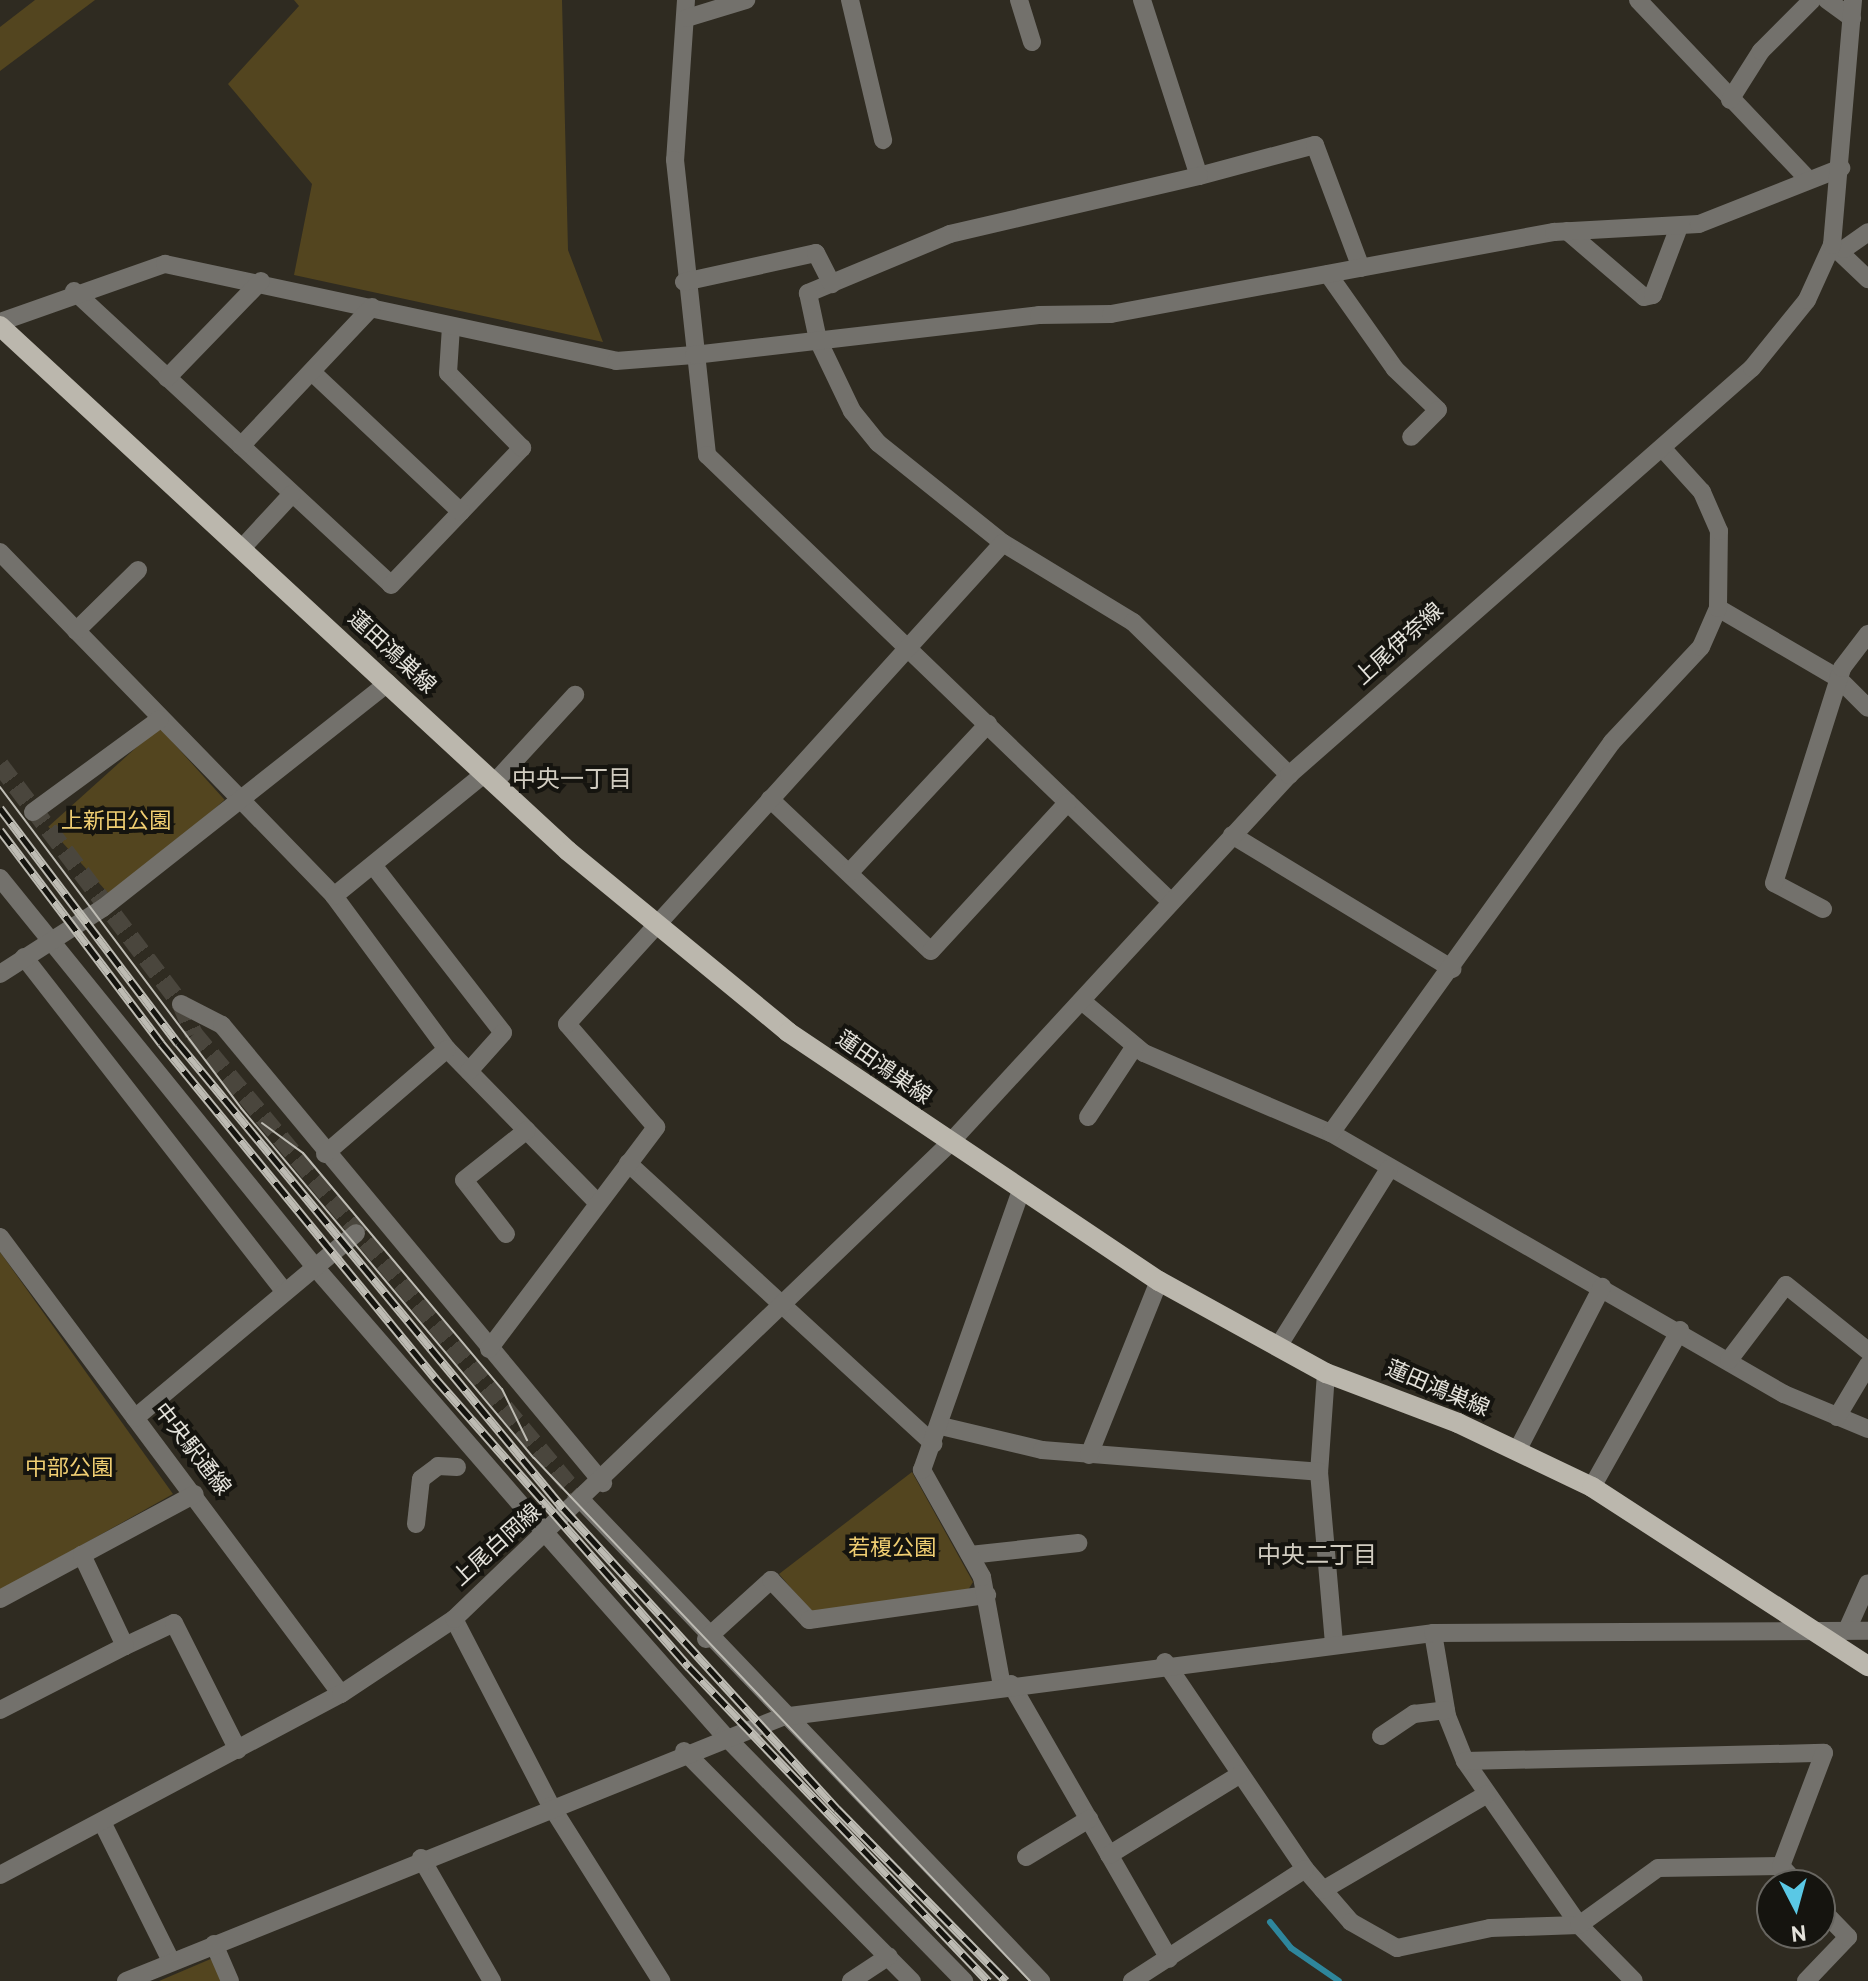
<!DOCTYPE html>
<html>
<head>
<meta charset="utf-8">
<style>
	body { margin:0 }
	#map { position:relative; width:1868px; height:1981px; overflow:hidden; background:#2f2b21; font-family:Overpass,"Noto Sans JP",sans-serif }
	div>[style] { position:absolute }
	.green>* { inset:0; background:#53451f; transform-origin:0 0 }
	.stream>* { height:6px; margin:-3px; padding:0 3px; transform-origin:3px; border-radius:3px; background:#2e869c }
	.minor-tunnel>* { height:18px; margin-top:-9px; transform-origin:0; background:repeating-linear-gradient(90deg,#4a463d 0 18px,transparent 0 27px) }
	.minor>* { height:18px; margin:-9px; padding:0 9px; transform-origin:9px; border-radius:9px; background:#73716c }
	.major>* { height:20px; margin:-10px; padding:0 10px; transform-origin:10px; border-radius:10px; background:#bbb7ad }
	.tram>* { height:2px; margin:-1px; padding:0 1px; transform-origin:1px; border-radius:1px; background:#bdbbb3 }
	.rail>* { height:9px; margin-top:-4.5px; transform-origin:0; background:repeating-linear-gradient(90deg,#15140f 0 18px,#bdbbb3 0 36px); box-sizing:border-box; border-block:2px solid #bdbbb3 }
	span { translate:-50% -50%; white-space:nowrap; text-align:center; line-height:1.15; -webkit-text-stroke:8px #15140f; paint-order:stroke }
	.street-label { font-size:22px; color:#e4e2db }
	.park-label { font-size:22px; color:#f0ce72 }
	.neighbourhood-label { font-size:24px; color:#d1ccc0 }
	.north { position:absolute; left:1756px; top:1869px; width:80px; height:80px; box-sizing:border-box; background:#15140f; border:2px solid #686661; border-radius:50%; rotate:174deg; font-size:22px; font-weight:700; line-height:32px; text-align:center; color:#e4e2db }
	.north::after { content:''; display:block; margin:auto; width:28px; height:36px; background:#5ac8e5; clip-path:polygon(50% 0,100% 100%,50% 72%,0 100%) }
</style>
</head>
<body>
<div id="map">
	<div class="green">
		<div style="clip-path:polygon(35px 0,95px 0,0 71px,0 27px)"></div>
		<div style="clip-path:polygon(294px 0,562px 0,568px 250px,603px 342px,294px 275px,312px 184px,228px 84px,299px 6px)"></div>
		<div style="left:159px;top:727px;width:98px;height:149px;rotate:48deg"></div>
		<div style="clip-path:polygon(0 1252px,173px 1494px,0 1591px)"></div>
		<div style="clip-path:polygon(912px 1472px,973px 1582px,968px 1590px,813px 1614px,779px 1574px)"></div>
		<div style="clip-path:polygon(213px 1958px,222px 1981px,159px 1981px)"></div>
	</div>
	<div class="stream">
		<div style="left:1270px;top:1922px;width:33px;rotate:51deg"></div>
		<div style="left:1291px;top:1948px;width:58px;rotate:34.5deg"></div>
	</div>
	<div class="minor-tunnel">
		<div style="left:0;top:765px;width:300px;rotate:52.9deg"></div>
		<div style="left:181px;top:1004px;width:33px;rotate:67deg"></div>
		<div style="left:194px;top:1034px;width:609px;rotate:50.27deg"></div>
	</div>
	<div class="minor">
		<div style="left:686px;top:0;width:160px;rotate:93.9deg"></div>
		<div style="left:675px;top:160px;width:297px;rotate:83.8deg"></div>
		<div style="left:707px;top:455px;width:643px;rotate:43.93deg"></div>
		<div style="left:850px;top:0;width:144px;rotate:76.7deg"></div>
		<div style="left:1019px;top:0;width:44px;rotate:72.8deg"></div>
		<div style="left:1142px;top:0;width:185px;rotate:72.1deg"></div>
		<div style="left:1199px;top:176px;width:120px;rotate:-15deg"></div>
		<div style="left:1315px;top:145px;width:131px;rotate:69.5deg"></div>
		<div style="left:1638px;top:0;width:247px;rotate:46.5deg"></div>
		<div style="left:1827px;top:0;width:31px;rotate:36deg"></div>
		<div style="left:687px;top:18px;width:62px;rotate:-17deg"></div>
		<div style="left:1730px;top:100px;width:58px;rotate:-57.7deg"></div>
		<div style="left:1761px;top:51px;width:72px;rotate:-45deg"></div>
		<div style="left:1199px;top:176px;width:256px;rotate:166.9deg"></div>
		<div style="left:950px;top:234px;width:154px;rotate:157.4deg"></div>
		<div style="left:808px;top:293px;width:48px;rotate:78deg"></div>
		<div style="left:818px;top:340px;width:79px;rotate:64.4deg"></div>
		<div style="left:852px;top:411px;width:41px;rotate:50.9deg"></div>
		<div style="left:878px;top:443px;width:160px;rotate:38.7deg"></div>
		<div style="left:1003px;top:543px;width:152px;rotate:31.3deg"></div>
		<div style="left:1133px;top:622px;width:219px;rotate:44.4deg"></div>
		<div style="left:1567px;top:231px;width:101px;rotate:40.6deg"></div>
		<div style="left:1644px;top:297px;width:9px;rotate:-13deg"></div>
		<div style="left:1653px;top:295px;width:73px;rotate:-69.1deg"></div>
		<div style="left:1832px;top:245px;width:50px;rotate:43.4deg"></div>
		<div style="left:1844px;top:249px;width:29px;rotate:-35deg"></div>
		<div style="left:1328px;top:274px;width:116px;rotate:54.8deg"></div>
		<div style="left:1395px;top:369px;width:59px;rotate:43.6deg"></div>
		<div style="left:1438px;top:410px;width:38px;rotate:135deg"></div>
		<div style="left:684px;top:282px;width:135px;rotate:-12.4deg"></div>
		<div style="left:816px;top:253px;width:35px;rotate:63deg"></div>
		<div style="left:74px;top:291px;width:432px;rotate:42.8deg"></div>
		<div style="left:391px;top:585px;width:190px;rotate:-46.3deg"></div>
		<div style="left:522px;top:448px;width:105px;rotate:-134.6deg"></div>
		<div style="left:448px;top:373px;width:47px;rotate:-86.3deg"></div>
		<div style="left:0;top:322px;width:175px;rotate:-19.4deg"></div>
		<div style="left:165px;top:264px;width:461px;rotate:12.1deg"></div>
		<div style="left:616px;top:361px;width:78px;rotate:-4.4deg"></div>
		<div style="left:694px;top:355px;width:347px;rotate:-6.6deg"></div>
		<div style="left:1039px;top:315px;width:72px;rotate:-0.8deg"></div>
		<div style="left:1111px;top:314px;width:451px;rotate:-10.5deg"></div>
		<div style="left:1554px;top:232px;width:145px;rotate:-3.2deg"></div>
		<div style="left:1699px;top:224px;width:153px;rotate:-21.5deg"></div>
		<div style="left:313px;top:373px;width:203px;rotate:43.2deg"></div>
		<div style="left:167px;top:378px;width:135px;rotate:-45.9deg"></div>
		<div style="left:241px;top:446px;width:191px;rotate:-46.7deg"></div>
		<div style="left:243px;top:547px;width:72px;rotate:-47.2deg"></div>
		<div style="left:0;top:552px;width:479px;rotate:45.8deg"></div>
		<div style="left:334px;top:896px;width:190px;rotate:53.6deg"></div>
		<div style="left:447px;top:1049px;width:214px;rotate:45.6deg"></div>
		<div style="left:1718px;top:608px;width:139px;rotate:30.3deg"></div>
		<div style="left:1838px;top:678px;width:42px;rotate:45deg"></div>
		<div style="left:76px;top:631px;width:87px;rotate:-44.5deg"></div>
		<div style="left:494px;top:783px;width:120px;rotate:-47.4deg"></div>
		<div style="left:770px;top:799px;width:221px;rotate:43.4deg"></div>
		<div style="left:931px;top:951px;width:202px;rotate:-47.4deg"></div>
		<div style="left:33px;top:812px;width:157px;rotate:-36.2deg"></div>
		<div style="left:1232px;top:835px;width:258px;rotate:31.3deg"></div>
		<div style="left:376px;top:869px;width:207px;rotate:52.2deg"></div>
		<div style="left:503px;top:1033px;width:51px;rotate:131.8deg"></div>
		<div style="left:849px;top:873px;width:204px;rotate:-47deg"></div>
		<div style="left:0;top:878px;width:501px;rotate:51deg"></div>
		<div style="left:315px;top:1267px;width:354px;rotate:49.1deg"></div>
		<div style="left:547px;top:1535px;width:267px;rotate:48.5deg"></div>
		<div style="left:724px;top:1735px;width:344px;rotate:45.7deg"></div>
		<div style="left:334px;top:896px;width:193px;rotate:-39.1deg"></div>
		<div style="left:1823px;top:909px;width:55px;rotate:-152deg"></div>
		<div style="left:1774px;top:883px;width:225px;rotate:-72.4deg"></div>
		<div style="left:1842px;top:668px;width:43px;rotate:-52.6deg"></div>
		<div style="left:24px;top:957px;width:423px;rotate:52.1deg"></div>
		<div style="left:0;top:974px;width:122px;rotate:-32.7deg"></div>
		<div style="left:103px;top:908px;width:363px;rotate:-38.3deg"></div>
		<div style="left:1083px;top:1002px;width:80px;rotate:39.9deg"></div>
		<div style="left:1144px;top:1053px;width:203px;rotate:23.2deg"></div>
		<div style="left:1331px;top:1133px;width:523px;rotate:29.95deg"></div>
		<div style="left:1784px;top:1394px;width:91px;rotate:22.6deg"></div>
		<div style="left:181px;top:1004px;width:46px;rotate:27.1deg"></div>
		<div style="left:222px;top:1025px;width:596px;rotate:50.24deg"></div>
		<div style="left:1088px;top:1117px;width:85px;rotate:-56.5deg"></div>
		<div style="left:1331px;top:1133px;width:481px;rotate:-54.3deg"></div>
		<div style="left:1612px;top:742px;width:130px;rotate:-46.9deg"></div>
		<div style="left:1701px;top:647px;width:43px;rotate:-66.4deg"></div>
		<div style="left:1718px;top:608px;width:77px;rotate:-89.3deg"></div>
		<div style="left:1719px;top:531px;width:43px;rotate:-113.6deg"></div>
		<div style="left:1702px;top:492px;width:58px;rotate:-132.2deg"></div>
		<div style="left:325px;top:1154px;width:161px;rotate:-40.7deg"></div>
		<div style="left:628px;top:1163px;width:415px;rotate:42.6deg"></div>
		<div style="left:506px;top:1234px;width:68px;rotate:-127.9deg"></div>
		<div style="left:464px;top:1180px;width:80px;rotate:-38.4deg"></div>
		<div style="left:0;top:1237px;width:570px;rotate:53.27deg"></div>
		<div style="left:1279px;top:1345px;width:208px;rotate:-58deg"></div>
		<div style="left:489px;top:1349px;width:278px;rotate:-53deg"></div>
		<div style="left:656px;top:1127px;width:136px;rotate:-130.8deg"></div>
		<div style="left:567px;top:1024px;width:649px;rotate:-47.81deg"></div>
		<div style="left:1729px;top:1360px;width:94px;rotate:-52.8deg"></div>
		<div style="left:1786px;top:1285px;width:105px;rotate:38.8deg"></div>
		<div style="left:1326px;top:1373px;width:99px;rotate:94deg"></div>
		<div style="left:1319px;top:1472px;width:171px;rotate:85deg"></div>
		<div style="left:1837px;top:1417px;width:61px;rotate:-59.2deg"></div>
		<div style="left:135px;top:1418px;width:288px;rotate:-39.9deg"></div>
		<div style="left:941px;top:1426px;width:104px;rotate:13.4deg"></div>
		<div style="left:1042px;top:1450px;width:278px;rotate:4.5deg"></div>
		<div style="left:1517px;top:1451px;width:185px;rotate:-62.6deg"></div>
		<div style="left:1089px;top:1455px;width:188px;rotate:-68.1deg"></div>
		<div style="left:1592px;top:1487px;width:180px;rotate:-60.7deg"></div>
		<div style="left:583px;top:1502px;width:663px;rotate:46.28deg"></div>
		<div style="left:416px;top:1524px;width:45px;rotate:-83.7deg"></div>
		<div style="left:421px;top:1479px;width:21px;rotate:-37deg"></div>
		<div style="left:438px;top:1466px;width:19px;rotate:3deg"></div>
		<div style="left:970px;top:1555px;width:109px;rotate:-6.3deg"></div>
		<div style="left:0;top:1599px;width:221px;rotate:-28.3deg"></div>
		<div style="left:454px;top:1619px;width:211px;rotate:62.6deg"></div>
		<div style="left:551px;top:1806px;width:207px;rotate:57.8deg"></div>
		<div style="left:1847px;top:1630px;width:51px;rotate:-65.9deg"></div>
		<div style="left:1433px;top:1633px;width:84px;rotate:80.4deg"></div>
		<div style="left:1447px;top:1716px;width:48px;rotate:68.2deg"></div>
		<div style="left:1465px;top:1761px;width:200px;rotate:55.2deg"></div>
		<div style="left:1579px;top:1925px;width:78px;rotate:45.5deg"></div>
		<div style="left:706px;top:1639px;width:88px;rotate:-42.2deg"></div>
		<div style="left:771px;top:1580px;width:55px;rotate:46.5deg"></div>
		<div style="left:809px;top:1620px;width:180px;rotate:-8deg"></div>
		<div style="left:125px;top:1646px;width:54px;rotate:-25.1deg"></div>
		<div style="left:174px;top:1623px;width:142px;rotate:63.3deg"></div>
		<div style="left:1165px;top:1662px;width:250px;rotate:55.9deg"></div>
		<div style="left:1305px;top:1869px;width:70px;rotate:49deg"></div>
		<div style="left:1351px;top:1922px;width:53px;rotate:29.5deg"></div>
		<div style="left:1397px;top:1948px;width:95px;rotate:-12.1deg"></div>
		<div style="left:1490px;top:1928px;width:89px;rotate:-1.9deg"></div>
		<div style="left:1579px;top:1925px;width:97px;rotate:-35.8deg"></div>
		<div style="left:1658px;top:1868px;width:123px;rotate:-0.9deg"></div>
		<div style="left:1781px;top:1866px;width:25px;rotate:48deg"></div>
		<div style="left:1011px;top:1684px;width:317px;rotate:60.1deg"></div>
		<div style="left:1002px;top:1686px;width:111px;rotate:-100.4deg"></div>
		<div style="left:982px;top:1577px;width:123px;rotate:-119.3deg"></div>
		<div style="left:922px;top:1470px;width:296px;rotate:-70.5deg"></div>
		<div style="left:0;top:1710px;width:140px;rotate:-27.1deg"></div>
		<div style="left:125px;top:1646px;width:101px;rotate:-115.3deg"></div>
		<div style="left:1381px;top:1736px;width:40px;rotate:-34deg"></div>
		<div style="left:1414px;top:1714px;width:32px;rotate:-7deg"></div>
		<div style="left:684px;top:1751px;width:324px;rotate:45.3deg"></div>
		<div style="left:1465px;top:1761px;width:359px;rotate:-1.3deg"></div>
		<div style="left:1824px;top:1753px;width:121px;rotate:110.8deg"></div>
		<div style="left:103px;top:1824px;width:153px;rotate:63.6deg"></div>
		<div style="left:1109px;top:1855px;width:153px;rotate:-31.6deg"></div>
		<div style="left:1026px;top:1857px;width:74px;rotate:-31.1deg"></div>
		<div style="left:421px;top:1858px;width:142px;rotate:60deg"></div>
		<div style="left:0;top:1875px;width:386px;rotate:-28deg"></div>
		<div style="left:341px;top:1694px;width:136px;rotate:-33.6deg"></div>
		<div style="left:454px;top:1619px;width:685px;rotate:-43.82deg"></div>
		<div style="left:948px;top:1145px;width:503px;rotate:-47.34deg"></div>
		<div style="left:1289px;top:775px;width:616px;rotate:-41.32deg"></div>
		<div style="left:1752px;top:368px;width:87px;rotate:-51deg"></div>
		<div style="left:1807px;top:300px;width:60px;rotate:-65.6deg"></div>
		<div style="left:1832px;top:245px;width:246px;rotate:-85.1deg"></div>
		<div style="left:1323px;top:1890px;width:190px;rotate:-30.3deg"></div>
		<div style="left:214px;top:1944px;width:40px;rotate:66.6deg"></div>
		<div style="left:126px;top:1981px;width:707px;rotate:-21.92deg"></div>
		<div style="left:782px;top:1717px;width:656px;rotate:-7.35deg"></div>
		<div style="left:1433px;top:1633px;width:435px;rotate:-0.3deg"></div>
		<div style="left:851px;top:1981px;width:45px;rotate:-33.3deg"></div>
		<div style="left:1132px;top:1981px;width:206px;rotate:-32.9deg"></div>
		<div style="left:1806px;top:1981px;width:61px;rotate:-46.3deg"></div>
		<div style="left:1848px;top:1937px;width:40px;rotate:-134deg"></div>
	</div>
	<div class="major">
		<div style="left:0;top:326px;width:773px;rotate:42.75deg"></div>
		<div style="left:568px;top:851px;width:285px;rotate:39.4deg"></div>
		<div style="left:788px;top:1032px;width:447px;rotate:33.9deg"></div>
		<div style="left:1159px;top:1281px;width:191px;rotate:28.9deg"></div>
		<div style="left:1326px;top:1373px;width:141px;rotate:20.7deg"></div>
		<div style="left:1458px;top:1423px;width:148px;rotate:25.5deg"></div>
		<div style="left:1592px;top:1487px;width:329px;rotate:33deg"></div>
	</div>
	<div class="tram">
		<div style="left:0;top:787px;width:401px;rotate:53.1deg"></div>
		<div style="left:241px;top:1108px;width:456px;rotate:50.1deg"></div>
		<div style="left:534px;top:1458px;width:721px;rotate:46.52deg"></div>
		<div style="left:262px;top:1123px;width:51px;rotate:36.2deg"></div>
		<div style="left:303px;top:1153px;width:309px;rotate:49.9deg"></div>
		<div style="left:502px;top:1389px;width:57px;rotate:63.9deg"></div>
	</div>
	<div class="rail">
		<div style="left:0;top:808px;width:295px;rotate:52.9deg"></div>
		<div style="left:178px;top:1043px;width:604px;rotate:50.38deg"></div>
		<div style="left:563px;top:1508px;width:407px;rotate:47.7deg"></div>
		<div style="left:837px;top:1809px;width:241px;rotate:45.5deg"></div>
		<div style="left:0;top:830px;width:267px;rotate:52.9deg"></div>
		<div style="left:161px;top:1043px;width:433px;rotate:50.7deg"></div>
		<div style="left:435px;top:1378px;width:385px;rotate:48.7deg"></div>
		<div style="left:689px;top:1667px;width:434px;rotate:46.4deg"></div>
	</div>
	<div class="street-label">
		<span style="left:1400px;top:645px;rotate:-42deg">上尾伊奈線</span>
		<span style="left:391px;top:653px;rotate:43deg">蓮田鴻巣線</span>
		<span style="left:883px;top:1069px;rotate:35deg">蓮田鴻巣線</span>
		<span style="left:1437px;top:1390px;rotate:23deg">蓮田鴻巣線</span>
		<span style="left:191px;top:1450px;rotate:52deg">中央駅通線</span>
		<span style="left:498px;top:1546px;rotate:-42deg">上尾白岡線</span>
	</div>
	<div class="park-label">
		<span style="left:116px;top:823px">上新田公園</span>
		<span style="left:69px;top:1470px">中部公園</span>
		<span style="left:892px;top:1550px">若榎公園</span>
	</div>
	<div class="neighbourhood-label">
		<span style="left:572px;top:782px">中央一丁目</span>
		<span style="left:1317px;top:1558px">中央二丁目</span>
	</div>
	<div class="north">N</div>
</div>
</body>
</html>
